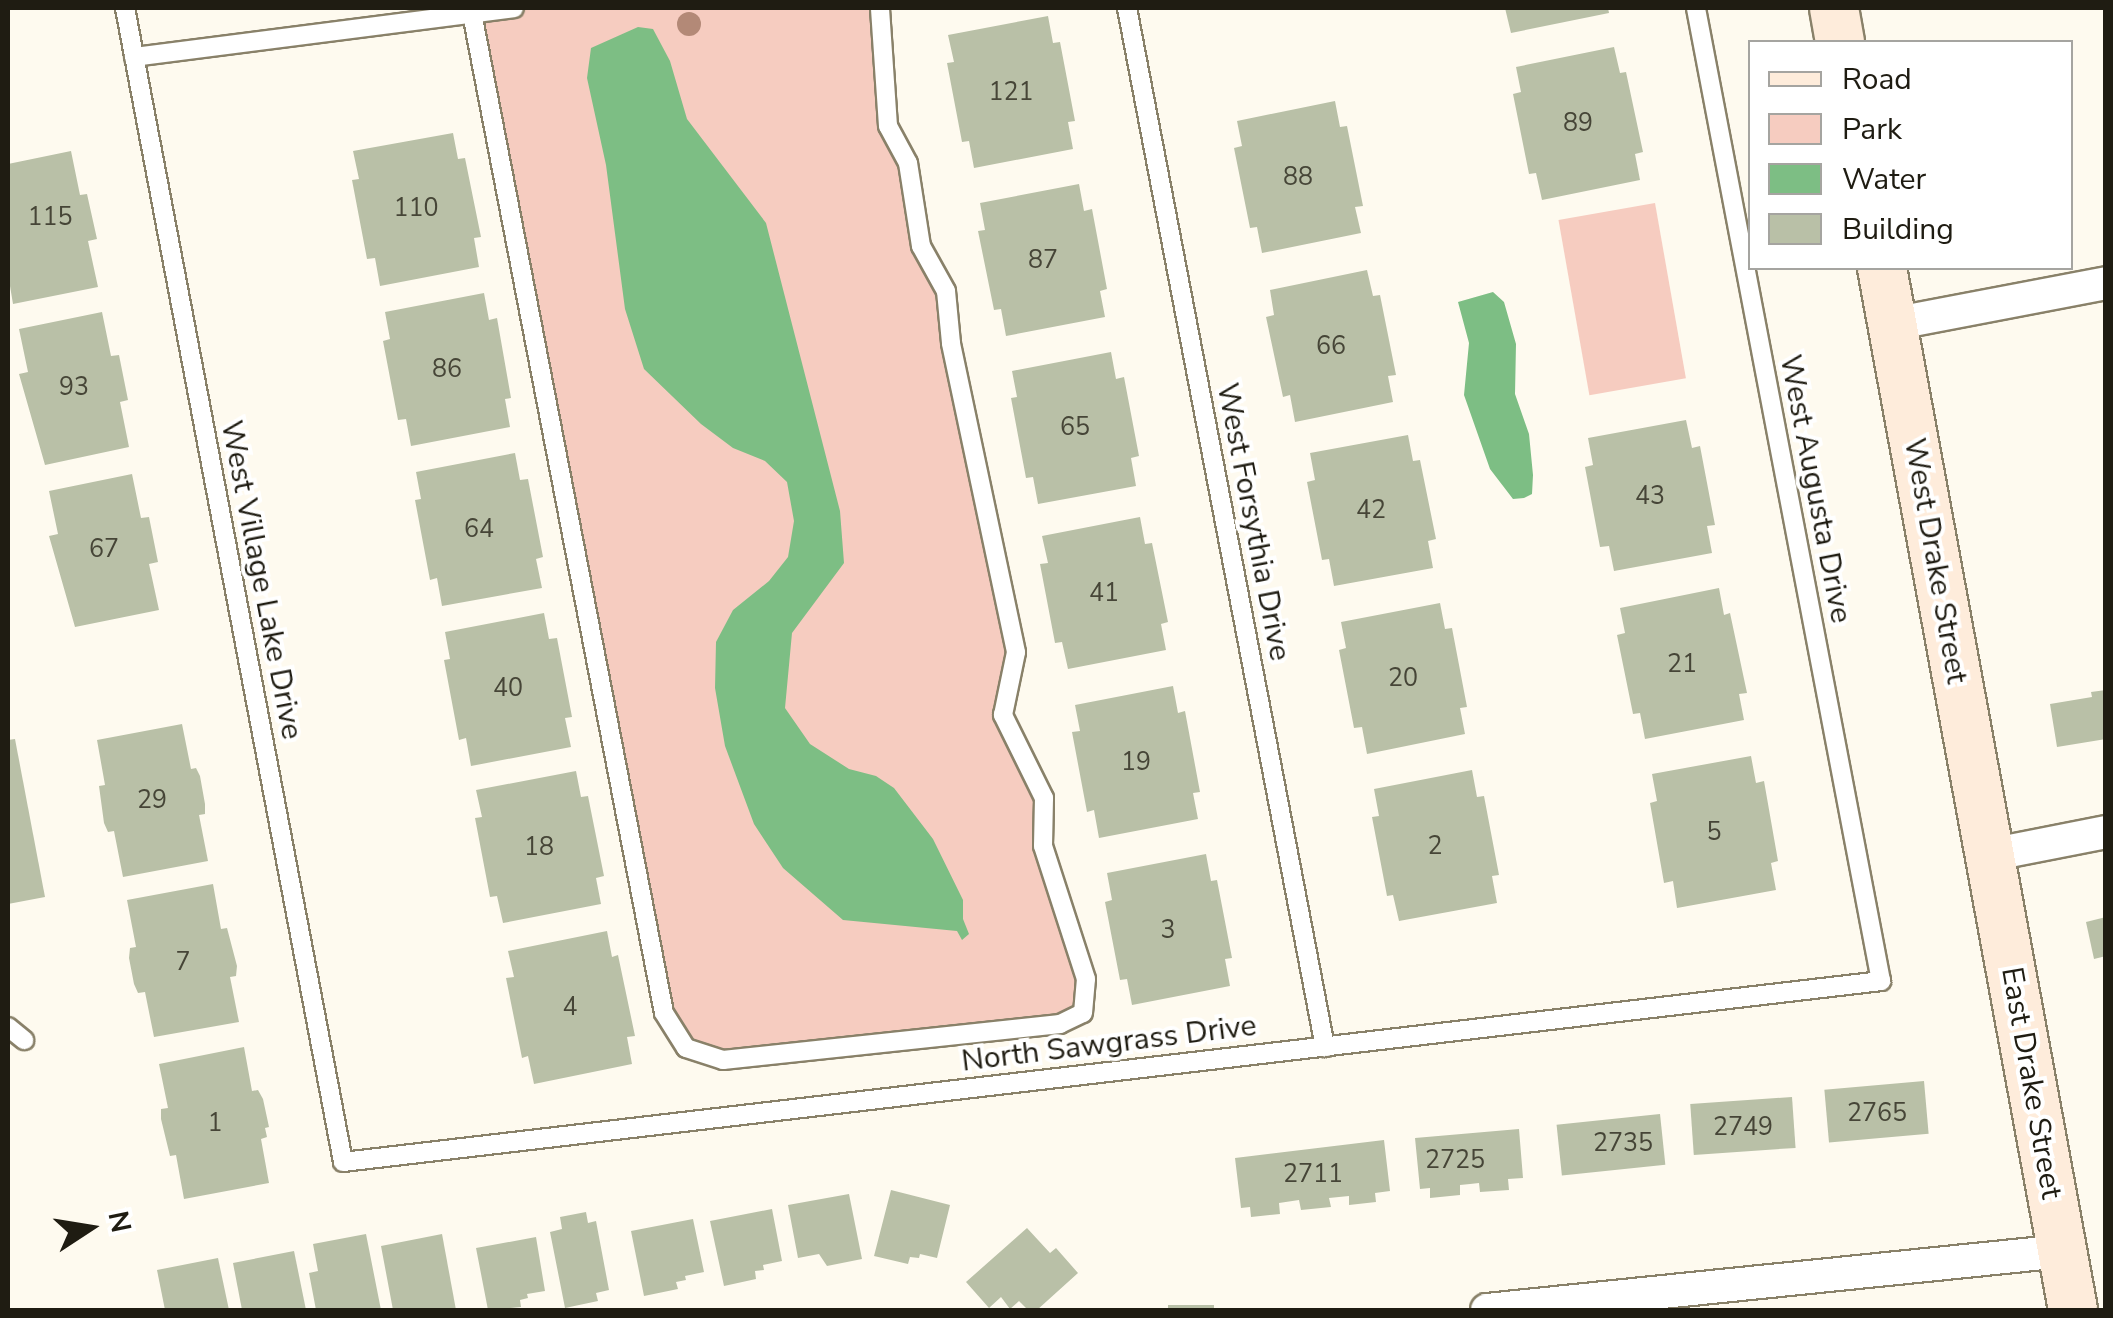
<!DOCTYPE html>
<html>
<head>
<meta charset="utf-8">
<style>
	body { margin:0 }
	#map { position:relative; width:2113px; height:1318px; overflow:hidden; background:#fefaef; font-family:"Nunito Sans",sans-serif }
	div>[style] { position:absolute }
	.green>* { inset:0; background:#f6ccc0; transform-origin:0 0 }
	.water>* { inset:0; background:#7dbe84 }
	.building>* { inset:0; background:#b9c0a7; transform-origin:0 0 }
	.roads { filter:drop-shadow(2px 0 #898169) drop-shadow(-2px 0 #898169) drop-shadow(0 2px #898169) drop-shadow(0 -2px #898169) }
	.lane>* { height:18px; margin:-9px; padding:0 9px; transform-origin:9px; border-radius:9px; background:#fff }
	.street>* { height:32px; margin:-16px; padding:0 16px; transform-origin:16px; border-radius:16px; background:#fff }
	.secondary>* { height:48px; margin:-24px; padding:0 24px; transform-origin:24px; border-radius:24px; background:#feecdb }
	.trees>* { width:24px; height:24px; margin:-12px; border-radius:50%; background:#b38977 }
	span { translate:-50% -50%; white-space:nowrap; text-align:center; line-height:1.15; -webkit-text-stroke:8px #fff; paint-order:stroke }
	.number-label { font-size:25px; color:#464537 }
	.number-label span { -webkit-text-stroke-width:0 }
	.street-label { font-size:30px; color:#1f1c12 }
	.frame { position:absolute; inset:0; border:10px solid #1f1c12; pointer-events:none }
	.legend { position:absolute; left:1748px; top:40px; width:325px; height:230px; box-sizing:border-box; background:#fff; border:2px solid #a5a4a0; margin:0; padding:12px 18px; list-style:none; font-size:30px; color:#1f1c12 }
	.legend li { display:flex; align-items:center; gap:20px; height:50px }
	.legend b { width:50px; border:2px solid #a5a4a0 }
	.north { position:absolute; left:40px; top:1178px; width:100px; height:100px; -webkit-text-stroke:8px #fff; paint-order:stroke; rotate:78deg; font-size:28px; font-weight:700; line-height:40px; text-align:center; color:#1f1c12 }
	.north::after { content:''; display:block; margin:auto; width:35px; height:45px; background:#1f1c12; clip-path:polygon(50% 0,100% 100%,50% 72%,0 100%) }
</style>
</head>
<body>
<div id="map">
	<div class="green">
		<div style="clip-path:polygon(478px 8px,880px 8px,888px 126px,908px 163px,921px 246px,946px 291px,1016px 652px,1003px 715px,1044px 798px,1043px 846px,1086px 979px,1083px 1013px,723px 1060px,686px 1048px,664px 1013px)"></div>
		<div style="left:1655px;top:203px;width:178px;height:98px;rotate:80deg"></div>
	</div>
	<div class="water">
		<div style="clip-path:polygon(638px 27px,653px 29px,670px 61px,687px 119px,766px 223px,840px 511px,844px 563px,792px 633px,785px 708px,810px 744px,849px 769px,876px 776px,894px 788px,933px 839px,963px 900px,963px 919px,969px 934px,962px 940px,957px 931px,843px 920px,783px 868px,754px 824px,725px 746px,715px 688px,716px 642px,733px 610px,769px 581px,788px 557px,794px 521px,787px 482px,765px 461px,733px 448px,701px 424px,644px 369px,625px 309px,606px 165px,587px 78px,591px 48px)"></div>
		<div style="clip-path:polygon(1493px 292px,1504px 302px,1516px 344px,1515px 394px,1529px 434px,1533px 475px,1532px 494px,1524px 498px,1513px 499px,1490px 469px,1464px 395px,1469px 343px,1458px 302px)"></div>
	</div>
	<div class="building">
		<div style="clip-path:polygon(1505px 8px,1608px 8px,1609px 13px,1511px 33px)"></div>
		<div style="clip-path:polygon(1048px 16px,1053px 43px,1060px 42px,1075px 121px,1068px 122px,1073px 149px,974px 168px,969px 141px,962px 142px,947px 63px,954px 62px,948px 35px)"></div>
		<div style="clip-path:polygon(1614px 47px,1620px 73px,1626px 72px,1643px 152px,1635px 154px,1640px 180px,1542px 200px,1536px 173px,1529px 174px,1513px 94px,1521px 92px,1516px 67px)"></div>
		<div style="clip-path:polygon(1335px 101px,1340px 127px,1347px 126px,1363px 206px,1355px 207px,1361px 233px,1262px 253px,1257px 227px,1250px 228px,1234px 148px,1242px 146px,1237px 121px)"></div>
		<div style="clip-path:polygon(453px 133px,458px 159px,465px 158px,481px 237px,474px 238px,479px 267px,380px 286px,375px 258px,367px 259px,352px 180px,359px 179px,353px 151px)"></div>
		<div style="clip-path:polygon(71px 151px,80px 195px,87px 194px,97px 239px,88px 241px,98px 287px,13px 304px,8px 274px,8px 164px)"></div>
		<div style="clip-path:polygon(1079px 184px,1084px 211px,1092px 209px,1107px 289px,1100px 291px,1105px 317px,1006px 336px,1001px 309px,994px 310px,978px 231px,985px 230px,980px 203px)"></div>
		<div style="clip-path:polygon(1367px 270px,1373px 296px,1380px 295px,1396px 375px,1388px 376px,1393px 402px,1295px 422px,1290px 395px,1283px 397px,1266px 317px,1274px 315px,1270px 290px)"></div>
		<div style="clip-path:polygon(484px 293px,489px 320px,497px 318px,511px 398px,505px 399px,510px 427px,411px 446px,406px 419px,398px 420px,383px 341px,390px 339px,385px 312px)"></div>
		<div style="clip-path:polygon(102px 312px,111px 356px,119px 355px,128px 400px,120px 402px,129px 447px,45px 465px,19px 374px,28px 372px,19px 329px)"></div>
		<div style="clip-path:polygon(1111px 352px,1116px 379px,1124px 377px,1139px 456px,1131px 458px,1136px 486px,1038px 504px,1033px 477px,1026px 478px,1011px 398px,1017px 397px,1012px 371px)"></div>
		<div style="clip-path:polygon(1686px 420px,1692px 448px,1700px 446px,1715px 525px,1707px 526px,1712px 553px,1614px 571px,1609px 546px,1600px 547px,1585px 467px,1593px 465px,1588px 438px)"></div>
		<div style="clip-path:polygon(1408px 435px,1413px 461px,1420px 460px,1436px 539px,1428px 541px,1433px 568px,1334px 586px,1329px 559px,1322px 560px,1307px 482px,1315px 480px,1310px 453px)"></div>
		<div style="clip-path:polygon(515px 453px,520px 480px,528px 479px,543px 557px,536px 559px,542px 588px,442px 606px,437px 578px,430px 580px,415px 500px,421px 499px,416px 472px)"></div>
		<div style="clip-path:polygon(132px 474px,141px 518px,149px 517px,158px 562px,149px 564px,159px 610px,75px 627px,49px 536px,58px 534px,49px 491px)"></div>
		<div style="clip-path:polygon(1140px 517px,1145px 544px,1152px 543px,1168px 622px,1161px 624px,1166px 650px,1068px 669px,1062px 642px,1055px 643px,1040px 564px,1048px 563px,1042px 536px)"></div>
		<div style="clip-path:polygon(1719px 588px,1724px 615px,1730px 613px,1747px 693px,1739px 694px,1744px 720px,1645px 739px,1640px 713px,1633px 714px,1617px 635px,1625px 633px,1620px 608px)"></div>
		<div style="clip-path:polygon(1440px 603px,1445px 629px,1452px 628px,1467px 707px,1460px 708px,1465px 734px,1367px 754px,1362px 727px,1354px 728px,1339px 650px,1346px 648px,1341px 622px)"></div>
		<div style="clip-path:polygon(544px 613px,549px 639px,557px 638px,572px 717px,565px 718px,571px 747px,471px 766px,466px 738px,459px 740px,444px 660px,450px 659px,445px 632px)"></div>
		<div style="clip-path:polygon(1173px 686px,1178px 713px,1185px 711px,1200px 792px,1193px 793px,1198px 819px,1099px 838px,1094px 810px,1087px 812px,1072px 732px,1080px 731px,1075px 705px)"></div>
		<div style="clip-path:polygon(2106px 690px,2106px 739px,2057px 747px,2050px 704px,2092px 697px,2091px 692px)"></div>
		<div style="clip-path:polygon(182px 724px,191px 769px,196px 768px,200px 776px,205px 804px,205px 814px,199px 815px,208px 861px,123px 877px,114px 831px,108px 832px,104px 823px,99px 786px,105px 785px,97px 740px)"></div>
		<div style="clip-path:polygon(15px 739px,45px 897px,8px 904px,8px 740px)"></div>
		<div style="clip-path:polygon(1751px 756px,1756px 783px,1764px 781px,1778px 861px,1771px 863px,1776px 890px,1677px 908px,1673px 881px,1664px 883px,1650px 803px,1657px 801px,1652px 774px)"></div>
		<div style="clip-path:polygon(1472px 770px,1477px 797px,1484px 796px,1499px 875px,1492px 876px,1497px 903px,1399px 921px,1393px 895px,1387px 896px,1372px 817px,1379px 816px,1374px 789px)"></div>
		<div style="clip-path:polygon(576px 771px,581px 797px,588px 796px,604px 876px,596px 878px,601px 904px,503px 923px,497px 896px,490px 897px,475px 818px,482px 817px,476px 790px)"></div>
		<div style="clip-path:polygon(1206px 854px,1211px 881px,1217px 880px,1232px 958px,1225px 959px,1230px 986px,1132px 1005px,1127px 979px,1120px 980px,1105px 902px,1112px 900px,1107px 873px)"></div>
		<div style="clip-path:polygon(213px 884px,221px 929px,227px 928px,237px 966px,236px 976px,230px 977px,239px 1022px,154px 1037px,145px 992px,138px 993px,134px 984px,129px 958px,130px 948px,136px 947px,127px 900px)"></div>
		<div style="clip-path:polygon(2106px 917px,2106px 956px,2094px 959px,2086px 922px)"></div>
		<div style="clip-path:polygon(607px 931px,612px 957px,618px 955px,635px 1036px,627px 1037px,632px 1064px,534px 1084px,528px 1056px,522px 1058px,506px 978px,514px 977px,508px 951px)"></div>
		<div style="clip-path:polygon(244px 1047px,252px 1091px,258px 1090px,263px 1099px,269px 1127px,265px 1128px,267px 1137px,261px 1139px,269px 1183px,184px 1199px,176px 1155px,170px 1156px,161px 1119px,161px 1109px,168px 1108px,159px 1064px)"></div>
		<div style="left:1924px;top:1081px;width:53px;height:100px;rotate:85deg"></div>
		<div style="left:1792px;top:1097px;width:51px;height:102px;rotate:86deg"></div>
		<div style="left:1660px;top:1114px;width:51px;height:104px;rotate:84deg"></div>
		<div style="clip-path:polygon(1519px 1129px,1523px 1178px,1508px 1179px,1509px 1190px,1480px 1192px,1479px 1183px,1470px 1184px,1460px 1185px,1460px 1195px,1430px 1198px,1430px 1188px,1420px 1189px,1415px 1138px)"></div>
		<div style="clip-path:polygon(1384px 1140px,1390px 1191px,1375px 1193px,1376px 1202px,1349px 1205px,1349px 1196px,1329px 1198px,1331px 1207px,1301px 1210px,1299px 1200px,1279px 1203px,1280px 1214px,1251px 1217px,1250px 1207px,1241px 1208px,1235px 1158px)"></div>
		<div style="clip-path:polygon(891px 1190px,950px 1205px,937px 1258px,920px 1254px,919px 1258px,910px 1257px,908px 1264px,874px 1256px)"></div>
		<div style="clip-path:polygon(849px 1194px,862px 1259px,827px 1266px,819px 1254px,798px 1258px,788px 1205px)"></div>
		<div style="clip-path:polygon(772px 1209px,782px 1261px,763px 1265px,764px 1270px,755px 1271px,756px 1279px,724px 1286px,710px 1221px)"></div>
		<div style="clip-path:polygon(586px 1212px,588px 1223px,596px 1221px,609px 1290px,596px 1293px,598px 1301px,565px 1308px,550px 1232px,562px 1229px,560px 1217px)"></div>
		<div style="clip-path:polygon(693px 1219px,704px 1272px,685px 1276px,686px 1280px,676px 1282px,678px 1289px,644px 1296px,631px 1231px)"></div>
		<div style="clip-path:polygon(1027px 1228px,1050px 1253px,1056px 1248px,1078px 1273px,1037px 1310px,1028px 1310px,1019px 1301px,1010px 1309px,1001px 1297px,989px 1308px,966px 1282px)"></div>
		<div style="clip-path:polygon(366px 1234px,381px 1310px,316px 1310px,309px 1273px,318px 1271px,313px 1244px)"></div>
		<div style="clip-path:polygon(442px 1234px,456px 1310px,393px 1310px,381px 1246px)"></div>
		<div style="clip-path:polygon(536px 1237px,545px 1291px,527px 1294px,528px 1298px,520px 1300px,521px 1307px,488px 1310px,476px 1248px)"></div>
		<div style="clip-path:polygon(294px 1251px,306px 1310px,242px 1310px,233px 1263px)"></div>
		<div style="clip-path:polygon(218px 1258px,229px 1310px,165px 1310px,157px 1270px)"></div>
		<div style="left:1168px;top:1305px;width:46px;height:5px"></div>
	</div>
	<div class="roads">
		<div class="lane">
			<div style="left:125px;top:8px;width:1174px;rotate:79.3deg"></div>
			<div style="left:343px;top:1162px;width:1549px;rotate:-6.71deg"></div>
			<div style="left:1881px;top:981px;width:990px;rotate:-100.77deg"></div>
			<div style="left:471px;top:8px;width:1023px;rotate:79.13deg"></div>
			<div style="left:664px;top:1013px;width:41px;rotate:57.8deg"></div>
			<div style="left:686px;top:1048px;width:39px;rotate:18deg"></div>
			<div style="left:723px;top:1060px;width:339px;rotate:-6.1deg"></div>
			<div style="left:1060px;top:1024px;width:25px;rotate:-26deg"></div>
			<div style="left:1083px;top:1013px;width:34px;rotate:-85deg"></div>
			<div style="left:1086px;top:979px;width:140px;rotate:-107.9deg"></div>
			<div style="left:1043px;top:846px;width:48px;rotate:-88.8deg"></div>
			<div style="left:1044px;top:798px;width:93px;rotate:-116.3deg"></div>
			<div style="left:1003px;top:715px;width:64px;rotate:-78.3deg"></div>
			<div style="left:1016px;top:652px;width:316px;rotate:-101.9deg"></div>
			<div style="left:951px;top:343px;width:52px;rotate:-95.5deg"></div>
			<div style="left:946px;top:291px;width:51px;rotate:-119.1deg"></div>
			<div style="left:921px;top:246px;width:84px;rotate:-98.9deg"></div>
			<div style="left:908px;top:163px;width:42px;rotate:-118.4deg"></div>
			<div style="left:888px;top:126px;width:118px;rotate:-93.9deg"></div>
			<div style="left:1127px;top:8px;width:1058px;rotate:79.21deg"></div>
			<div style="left:134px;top:57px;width:383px;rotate:-7.3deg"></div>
			<div style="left:8px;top:1027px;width:21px;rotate:39deg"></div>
		</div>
		<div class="street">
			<div style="left:1892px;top:324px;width:218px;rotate:-10.8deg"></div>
			<div style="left:1989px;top:855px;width:119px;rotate:-11.1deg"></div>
			<div style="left:1487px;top:1310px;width:579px;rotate:-5.85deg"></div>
		</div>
		<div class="secondary">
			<div style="left:1834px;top:8px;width:35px;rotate:80deg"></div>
			<div style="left:1882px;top:268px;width:1059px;rotate:79.61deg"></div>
		</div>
	</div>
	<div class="trees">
		<div style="left:689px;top:24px"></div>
	</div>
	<div class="number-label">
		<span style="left:1011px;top:92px">121</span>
		<span style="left:1578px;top:123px">89</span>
		<span style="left:1298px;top:177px">88</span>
		<span style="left:416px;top:208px">110</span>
		<span style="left:50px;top:217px">115</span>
		<span style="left:1043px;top:260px">87</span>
		<span style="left:1331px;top:346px">66</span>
		<span style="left:447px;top:369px">86</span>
		<span style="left:74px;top:387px">93</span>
		<span style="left:1075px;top:427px">65</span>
		<span style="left:1650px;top:496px">43</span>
		<span style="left:1371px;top:510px">42</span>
		<span style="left:479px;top:529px">64</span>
		<span style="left:104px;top:549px">67</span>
		<span style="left:1104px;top:593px">41</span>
		<span style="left:1682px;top:664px">21</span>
		<span style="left:1403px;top:678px">20</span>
		<span style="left:508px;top:688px">40</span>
		<span style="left:1136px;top:762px">19</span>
		<span style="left:152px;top:800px">29</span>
		<span style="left:1714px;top:832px">5</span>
		<span style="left:1435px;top:846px">2</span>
		<span style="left:539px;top:847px">18</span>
		<span style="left:1168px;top:930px">3</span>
		<span style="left:183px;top:962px">7</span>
		<span style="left:570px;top:1007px">4</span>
		<span style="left:1877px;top:1113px">2765</span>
		<span style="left:215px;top:1123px">1</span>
		<span style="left:1743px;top:1127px">2749</span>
		<span style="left:1623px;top:1143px">2735</span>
		<span style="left:1455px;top:1160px">2725</span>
		<span style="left:1313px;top:1174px">2711</span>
	</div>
	<div class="street-label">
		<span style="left:1815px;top:489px;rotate:79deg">West Augusta Drive</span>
		<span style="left:1253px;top:522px;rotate:79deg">West Forsythia Drive</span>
		<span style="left:1935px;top:561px;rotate:80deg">West Drake Street</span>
		<span style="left:261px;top:580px;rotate:79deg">West Village Lake Drive</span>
		<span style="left:1109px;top:1044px;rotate:-7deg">North Sawgrass Drive</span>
		<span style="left:2031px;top:1083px;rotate:80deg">East Drake Street</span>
	</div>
	<div class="frame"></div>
	<ul class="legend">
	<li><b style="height:12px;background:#feecdb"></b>Road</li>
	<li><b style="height:28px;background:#f6ccc0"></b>Park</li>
	<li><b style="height:28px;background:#7dbe84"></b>Water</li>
	<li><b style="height:28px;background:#b9c0a7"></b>Building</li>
	</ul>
	<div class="north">N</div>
</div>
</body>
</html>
